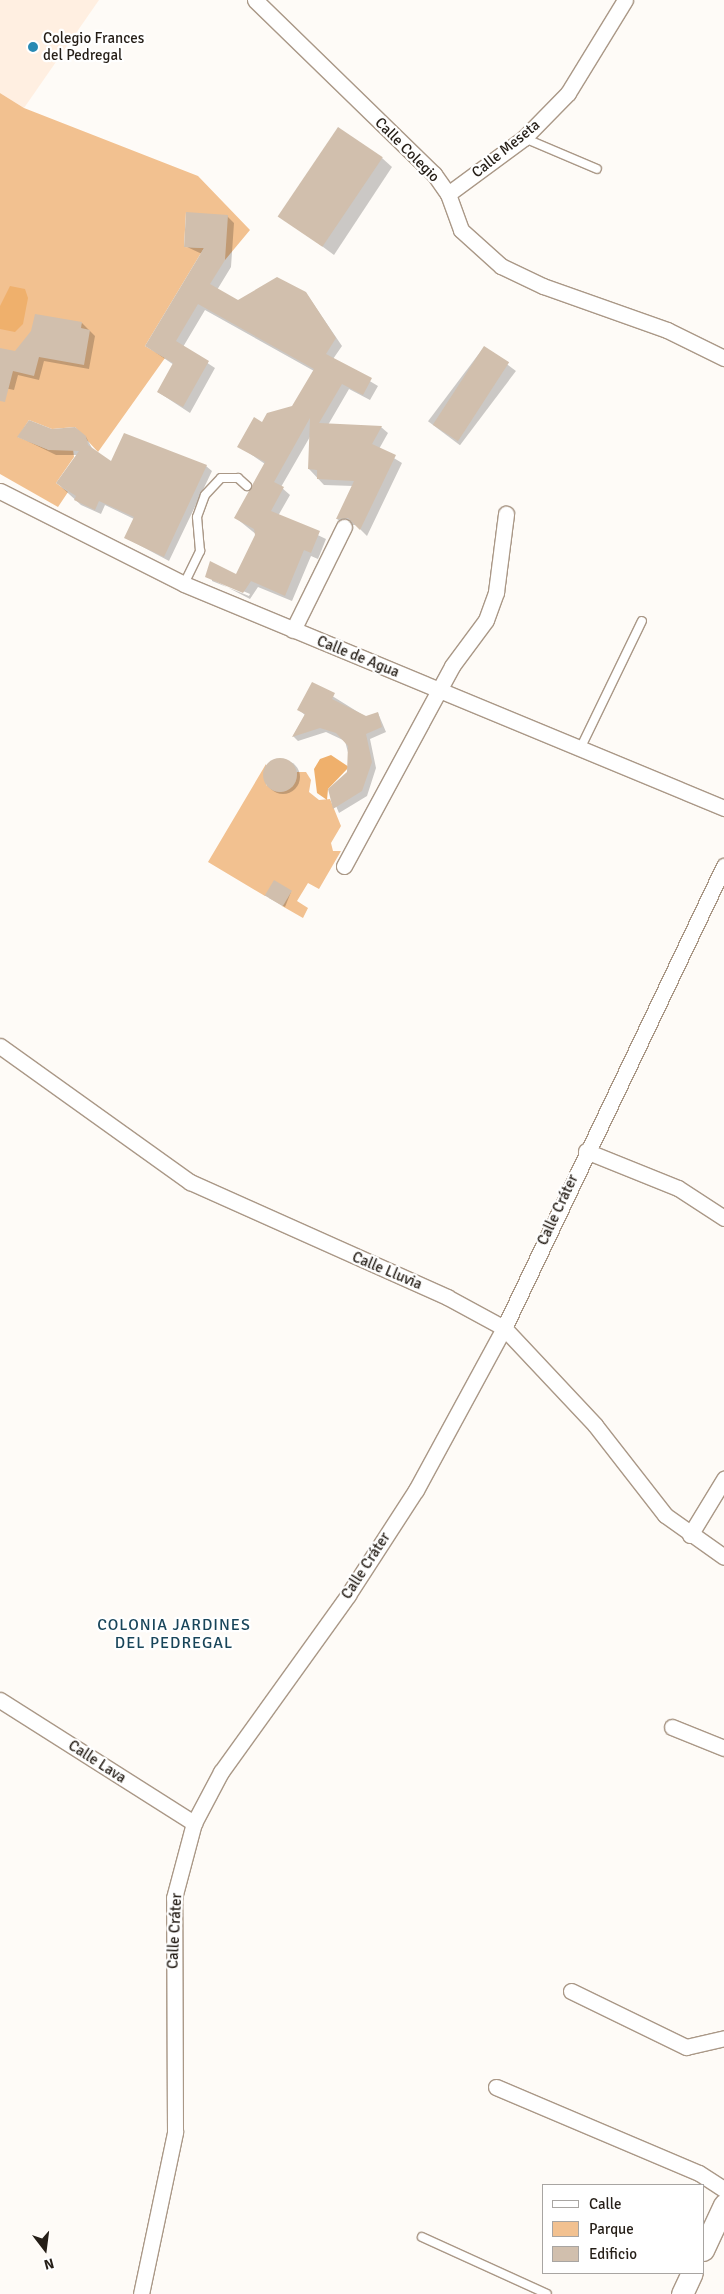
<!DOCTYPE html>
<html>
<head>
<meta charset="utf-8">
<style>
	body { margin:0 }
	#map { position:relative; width:724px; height:2294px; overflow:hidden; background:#fefbf7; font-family:Signika,sans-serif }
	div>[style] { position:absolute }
	.built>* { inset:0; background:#ffefe1 }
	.green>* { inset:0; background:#f2c190 }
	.water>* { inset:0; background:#efb06c }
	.shadow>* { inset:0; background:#0003; transform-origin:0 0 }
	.round { border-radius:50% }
	.building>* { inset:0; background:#d1bfad; transform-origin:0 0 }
	.roads { filter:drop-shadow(1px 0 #aa9887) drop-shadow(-1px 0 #aa9887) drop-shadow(0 1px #aa9887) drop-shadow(0 -1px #aa9887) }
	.lane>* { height:8px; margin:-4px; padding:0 4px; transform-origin:4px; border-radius:4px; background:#fff }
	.street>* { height:15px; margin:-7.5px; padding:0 7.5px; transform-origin:7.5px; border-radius:7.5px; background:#fff }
	.secondary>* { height:21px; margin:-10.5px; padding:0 10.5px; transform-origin:10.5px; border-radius:10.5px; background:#fff }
	.dots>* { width:14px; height:14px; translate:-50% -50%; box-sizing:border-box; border:2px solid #fff; border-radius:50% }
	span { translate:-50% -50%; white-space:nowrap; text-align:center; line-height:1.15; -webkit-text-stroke:4.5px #fff; paint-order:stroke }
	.poi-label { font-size:15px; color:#251e17 }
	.left { translate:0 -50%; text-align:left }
	.street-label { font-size:15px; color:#251e17 }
	.neighbourhood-label { font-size:16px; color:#18455a; letter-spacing:1px }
	.legend { position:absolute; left:542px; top:2184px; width:162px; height:90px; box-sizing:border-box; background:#fff; border:1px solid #a8a5a2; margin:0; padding:6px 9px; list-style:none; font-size:15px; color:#251e17 }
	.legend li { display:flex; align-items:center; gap:10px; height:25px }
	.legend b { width:25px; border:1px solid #a8a5a2 }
	.north { position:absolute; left:20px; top:2224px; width:50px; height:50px; -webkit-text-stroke:4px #fff; paint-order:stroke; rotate:165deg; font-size:14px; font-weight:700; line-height:20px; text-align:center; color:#251e17 }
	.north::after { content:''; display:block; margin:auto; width:18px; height:22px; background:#251e17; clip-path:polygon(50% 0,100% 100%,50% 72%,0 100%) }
</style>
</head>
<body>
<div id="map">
	<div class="built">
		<div style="clip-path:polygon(0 0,99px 0,24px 108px,0 93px)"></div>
	</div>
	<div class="green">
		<div style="clip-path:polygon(evenodd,0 93px,24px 108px,198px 176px,250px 230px,225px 260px,204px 248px,145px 346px,165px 358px,98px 452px,75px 427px,52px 429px,29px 420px,18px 437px,49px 450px,73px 449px,74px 457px,56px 483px,68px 492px,58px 507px,0 474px,0 93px,186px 212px,225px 249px,184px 247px,186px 212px)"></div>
		<div style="clip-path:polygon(266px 764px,266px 785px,280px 792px,293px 786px,297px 772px,306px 772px,311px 780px,309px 792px,319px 800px,330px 799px,341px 826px,331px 843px,333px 851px,341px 851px,319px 889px,308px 883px,297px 901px,308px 908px,303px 918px,282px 906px,291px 891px,265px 896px,208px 862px)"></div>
	</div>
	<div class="water">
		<div style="clip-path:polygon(10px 286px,25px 289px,28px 298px,23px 324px,15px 332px,0 329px,0 306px)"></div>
		<div style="clip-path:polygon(331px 755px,349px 767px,328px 789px,327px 800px,317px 793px,314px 769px,320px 759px)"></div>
	</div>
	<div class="shadow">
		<div style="clip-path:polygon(382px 158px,392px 167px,334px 255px,281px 216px)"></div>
		<div style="clip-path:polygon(evenodd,227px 216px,234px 223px,231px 267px,217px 290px,238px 302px,306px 293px,342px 346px,333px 359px,378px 386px,370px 400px,349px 389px,328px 425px,381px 427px,388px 433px,379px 449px,402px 463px,367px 536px,356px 525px,344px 525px,337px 519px,353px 486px,324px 485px,309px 469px,311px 435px,281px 487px,290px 495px,278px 516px,326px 539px,318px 559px,311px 556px,292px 601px,258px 587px,250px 599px,206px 576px,237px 575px,257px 535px,236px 518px,265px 464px,239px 446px,263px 423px,293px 407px,314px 371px,205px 310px,183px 347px,215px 368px,190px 413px,158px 392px,174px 365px,146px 346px,202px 254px,185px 246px,227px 216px,212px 578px,250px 594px,249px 596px,212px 581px,212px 578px)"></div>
		<div style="clip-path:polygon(82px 323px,95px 336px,89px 369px,44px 361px,39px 380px,18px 375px,14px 390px,0 387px,0 349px,15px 352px)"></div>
		<div style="left:484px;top:347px;width:40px;height:93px;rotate:37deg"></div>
		<div style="clip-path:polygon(52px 430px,86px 437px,93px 450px,111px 463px,206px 466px,212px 471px,169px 561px,126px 538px,134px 519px,105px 505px,101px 514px,81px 505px,57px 483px,77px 455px,56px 455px,19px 437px)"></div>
		<div style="clip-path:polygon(313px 684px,366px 717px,378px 713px,386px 732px,370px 739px,376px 768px,367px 796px,339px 813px,329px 790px,344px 780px,351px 764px,345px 741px,326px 732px,298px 741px,293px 736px,305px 715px,299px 710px)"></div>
		<div class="round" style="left:266px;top:760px;width:34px;height:34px"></div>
		<div style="clip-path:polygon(291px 892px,285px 907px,269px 898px)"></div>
	</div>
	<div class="building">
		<div style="left:338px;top:127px;width:54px;height:108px;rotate:34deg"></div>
		<div style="clip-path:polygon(186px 212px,228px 215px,225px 260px,210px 284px,238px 300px,277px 277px,306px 292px,336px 338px,326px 354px,372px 378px,363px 395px,342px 384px,319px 423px,382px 426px,372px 444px,396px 455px,360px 530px,348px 518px,336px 519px,354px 481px,317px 479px,317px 470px,308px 469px,310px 418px,274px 482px,284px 487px,271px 511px,320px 531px,311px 553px,304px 550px,285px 596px,251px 581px,243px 593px,205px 577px,210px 561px,236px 574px,255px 535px,254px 529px,234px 518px,265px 462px,237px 447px,254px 417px,262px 422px,267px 413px,292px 406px,314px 369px,198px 304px,176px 341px,209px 361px,183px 407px,157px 392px,173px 363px,145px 346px,204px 248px,184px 247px)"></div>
		<div style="clip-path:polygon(35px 314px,82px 322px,81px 328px,90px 330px,84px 365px,39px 357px,34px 376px,13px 371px,5px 402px,0 401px,0 348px,15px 351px,31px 331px)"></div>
		<div style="left:484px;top:346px;width:30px;height:94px;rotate:33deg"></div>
		<div style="clip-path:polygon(29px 420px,52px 429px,75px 427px,86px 436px,88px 445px,111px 461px,124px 433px,207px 465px,164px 557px,124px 538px,134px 517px,99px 501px,95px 510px,74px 500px,76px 496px,56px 483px,79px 451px,49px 450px,17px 437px)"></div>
		<div style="clip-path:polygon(312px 682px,335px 693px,332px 699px,366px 716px,378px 712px,382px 727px,366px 734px,372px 762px,362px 791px,333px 809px,328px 789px,347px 772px,348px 746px,336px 733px,320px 728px,292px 737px,305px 714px,297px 710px)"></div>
		<div class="round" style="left:263px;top:758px;width:34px;height:34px"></div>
		<div style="left:274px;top:880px;width:21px;height:18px;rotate:31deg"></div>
	</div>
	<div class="roads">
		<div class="lane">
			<div style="left:524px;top:138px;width:79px;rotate:23deg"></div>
			<div style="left:184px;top:584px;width:37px;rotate:-64deg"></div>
			<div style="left:200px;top:551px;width:34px;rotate:-95deg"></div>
			<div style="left:197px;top:517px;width:23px;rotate:-70deg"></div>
			<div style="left:205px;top:495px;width:23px;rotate:-47deg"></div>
			<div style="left:221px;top:478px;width:17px"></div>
			<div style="left:238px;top:478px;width:12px;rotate:42deg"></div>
			<div style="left:580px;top:749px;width:142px;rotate:-64.2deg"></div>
			<div style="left:422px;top:2237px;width:137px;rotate:24.5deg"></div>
		</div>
		<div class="street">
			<div style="left:255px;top:0;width:250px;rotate:44.2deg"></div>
			<div style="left:434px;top:174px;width:24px;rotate:55deg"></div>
			<div style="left:448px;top:194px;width:38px;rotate:70deg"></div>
			<div style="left:461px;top:230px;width:54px;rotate:42deg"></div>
			<div style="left:501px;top:266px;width:47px;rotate:25.5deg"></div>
			<div style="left:543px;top:286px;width:132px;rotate:19.5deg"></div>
			<div style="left:667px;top:330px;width:64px;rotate:26.2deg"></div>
			<div style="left:448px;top:194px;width:94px;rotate:-36.4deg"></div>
			<div style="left:524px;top:138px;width:63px;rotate:-45.6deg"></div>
			<div style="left:568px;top:93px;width:109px;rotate:-58.5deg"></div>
			<div style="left:0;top:491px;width:206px;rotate:26.8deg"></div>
			<div style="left:184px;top:584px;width:585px;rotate:22.53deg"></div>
			<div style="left:293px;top:630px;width:115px;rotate:-63.7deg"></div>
			<div style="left:344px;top:866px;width:227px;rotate:-61.6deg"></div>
			<div style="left:452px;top:666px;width:57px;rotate:-53.5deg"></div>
			<div style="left:486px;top:620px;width:30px;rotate:-70deg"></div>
			<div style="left:496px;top:592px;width:79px;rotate:-82.7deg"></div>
			<div style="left:0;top:1046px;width:234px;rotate:35.6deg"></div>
			<div style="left:190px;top:1182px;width:282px;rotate:24.1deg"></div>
			<div style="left:447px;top:1297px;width:65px;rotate:28.5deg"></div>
			<div style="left:504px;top:1328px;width:133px;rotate:46.8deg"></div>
			<div style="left:595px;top:1425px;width:114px;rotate:52.1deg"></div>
			<div style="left:665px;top:1515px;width:72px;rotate:35.4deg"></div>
			<div style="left:586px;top:1151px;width:99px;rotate:21.9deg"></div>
			<div style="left:678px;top:1188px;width:55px;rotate:33.1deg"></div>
			<div style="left:690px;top:1535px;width:66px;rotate:-58.7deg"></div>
			<div style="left:0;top:1700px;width:230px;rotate:32.4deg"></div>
			<div style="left:672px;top:1727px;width:56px;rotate:22deg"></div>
			<div style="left:571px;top:1991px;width:128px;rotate:26deg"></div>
			<div style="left:686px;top:2047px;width:39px;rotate:-13deg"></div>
			<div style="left:496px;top:2087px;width:220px;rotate:23deg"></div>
			<div style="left:699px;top:2173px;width:30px;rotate:33deg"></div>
			<div style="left:141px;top:2294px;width:166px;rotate:-78.1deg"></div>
			<div style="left:175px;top:2132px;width:234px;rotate:-90.2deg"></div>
			<div style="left:174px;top:1898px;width:78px;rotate:-75.1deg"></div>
			<div style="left:194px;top:1823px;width:58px;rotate:-62.1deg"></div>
			<div style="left:221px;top:1772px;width:218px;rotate:-54.3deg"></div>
			<div style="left:348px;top:1595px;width:125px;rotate:-57.1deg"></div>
			<div style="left:416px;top:1490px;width:184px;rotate:-61.5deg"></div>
			<div style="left:504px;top:1328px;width:512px;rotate:-64.54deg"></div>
		</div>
		<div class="secondary">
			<div style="left:703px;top:2250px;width:50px;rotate:-65deg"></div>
			<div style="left:682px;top:2294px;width:23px;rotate:-65deg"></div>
		</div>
	</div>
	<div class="dots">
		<div style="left:33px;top:47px;background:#288ab4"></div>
	</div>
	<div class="poi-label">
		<span class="left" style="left:43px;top:47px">Colegio Frances<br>del Pedregal</span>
	</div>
	<div class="street-label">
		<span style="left:506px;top:149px;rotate:-39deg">Calle Meseta</span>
		<span style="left:407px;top:150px;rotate:45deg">Calle Colegio</span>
		<span style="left:358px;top:657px;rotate:22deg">Calle de Agua</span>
		<span style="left:558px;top:1210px;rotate:-65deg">Calle Cráter</span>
		<span style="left:387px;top:1271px;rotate:23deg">Calle Lluvia</span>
		<span style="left:366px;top:1566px;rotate:-57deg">Calle Cráter</span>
		<span style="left:97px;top:1762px;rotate:33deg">Calle Lava</span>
		<span style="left:175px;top:1931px;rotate:-87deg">Calle Cráter</span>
	</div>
	<div class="neighbourhood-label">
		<span style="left:174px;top:1634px">COLONIA JARDINES<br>DEL PEDREGAL</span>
	</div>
	<ul class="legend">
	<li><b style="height:6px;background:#fff"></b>Calle</li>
	<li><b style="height:14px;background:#f2c190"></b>Parque</li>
	<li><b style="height:14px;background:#d1bfad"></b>Edificio</li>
	</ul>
	<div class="north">N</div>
</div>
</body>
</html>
